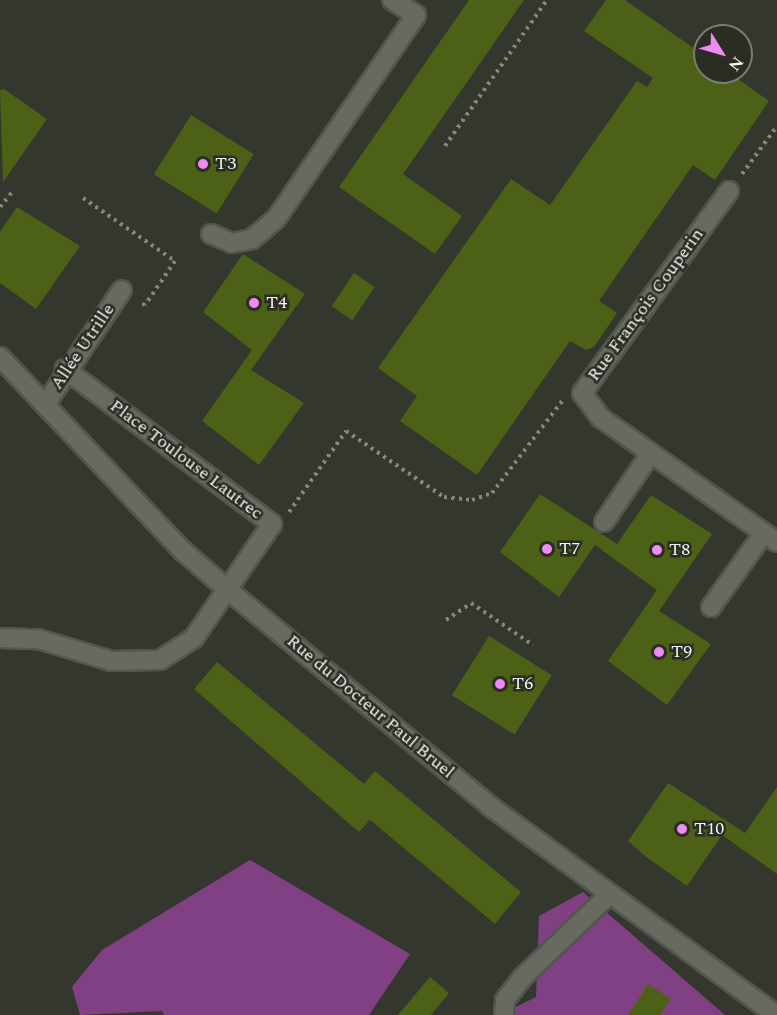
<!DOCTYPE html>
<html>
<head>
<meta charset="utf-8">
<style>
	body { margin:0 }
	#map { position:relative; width:777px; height:1015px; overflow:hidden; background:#34372e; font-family:Spectral,serif }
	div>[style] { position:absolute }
	.forest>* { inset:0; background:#804083 }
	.building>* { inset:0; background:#4c6016; transform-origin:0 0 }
	.path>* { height:4px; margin-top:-2px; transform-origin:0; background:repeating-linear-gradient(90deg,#84877f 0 3px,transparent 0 7.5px) }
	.roads { filter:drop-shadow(2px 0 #53564e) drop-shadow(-2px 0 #53564e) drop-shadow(0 2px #53564e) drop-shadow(0 -2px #53564e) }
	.minor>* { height:18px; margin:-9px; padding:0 9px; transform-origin:9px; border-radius:9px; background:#666a60 }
	.dots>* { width:16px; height:16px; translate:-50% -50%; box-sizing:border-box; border:3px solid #2a2d24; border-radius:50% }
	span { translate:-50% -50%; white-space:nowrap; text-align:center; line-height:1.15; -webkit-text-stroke:5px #2a2d24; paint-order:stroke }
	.poi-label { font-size:18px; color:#f2f5ef }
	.left { translate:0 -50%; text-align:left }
	.street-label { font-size:18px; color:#f2f5ef }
	.north { position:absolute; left:693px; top:24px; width:60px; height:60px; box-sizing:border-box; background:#2a2d24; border:2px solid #7a7d75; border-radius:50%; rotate:127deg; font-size:16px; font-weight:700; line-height:24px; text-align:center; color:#f2f5ef }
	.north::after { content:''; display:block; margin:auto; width:21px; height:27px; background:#f08bf5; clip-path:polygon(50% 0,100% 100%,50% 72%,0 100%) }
</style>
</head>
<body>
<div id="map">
	<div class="forest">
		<div style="clip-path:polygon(250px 860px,410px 954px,369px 1015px,164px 1015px,162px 1011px,80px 1015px,72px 987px,102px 950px)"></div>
		<div style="clip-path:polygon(583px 892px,725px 1015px,500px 1015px,536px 997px,539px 916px)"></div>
	</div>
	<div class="building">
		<div style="clip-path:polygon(469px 0,524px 0,403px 174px,462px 216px,435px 254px,339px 187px)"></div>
		<div style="clip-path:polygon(606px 0,625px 0,705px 56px,705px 72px,728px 72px,769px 101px,715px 180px,693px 165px,599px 301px,617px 313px,594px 347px,586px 350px,570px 341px,477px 475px,400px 421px,417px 396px,378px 368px,511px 179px,550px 205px,637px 81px,647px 87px,653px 78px,584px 31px)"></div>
		<div style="clip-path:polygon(4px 89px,47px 119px,3px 182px,0 90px)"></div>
		<div style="left:191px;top:115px;width:74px;height:70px;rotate:32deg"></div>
		<div style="clip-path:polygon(17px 207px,80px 246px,36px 309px,0 283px,0 232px)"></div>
		<div style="clip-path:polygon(243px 254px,305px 294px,251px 370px,304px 403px,259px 465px,202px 421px,252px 350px,203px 312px)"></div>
		<div style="left:354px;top:273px;width:25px;height:40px;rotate:34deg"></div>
		<div style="clip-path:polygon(540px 494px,617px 544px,651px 495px,712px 534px,659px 611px,711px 644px,667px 705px,608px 661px,657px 590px,595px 545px,559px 597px,500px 552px)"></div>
		<div style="left:489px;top:636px;width:74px;height:70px;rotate:32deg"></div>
		<div style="clip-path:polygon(217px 662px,364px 784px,375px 771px,521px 892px,495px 924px,370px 820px,359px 832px,194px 689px)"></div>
		<div style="clip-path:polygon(668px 783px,745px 833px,777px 787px,777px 874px,722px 835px,687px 886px,645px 856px,628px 841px)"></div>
		<div style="clip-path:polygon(430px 977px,449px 993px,431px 1015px,398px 1015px)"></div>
		<div style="clip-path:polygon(648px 984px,671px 999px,660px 1015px,628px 1015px)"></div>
	</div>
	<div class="path">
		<div style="left:445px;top:146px;width:178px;rotate:-55.1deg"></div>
		<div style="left:742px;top:174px;width:59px;rotate:-53.9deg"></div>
		<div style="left:83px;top:198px;width:112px;rotate:34.4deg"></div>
		<div style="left:175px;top:261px;width:53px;rotate:124.3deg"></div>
		<div style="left:145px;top:305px;width:5px;rotate:-158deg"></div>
		<div style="left:0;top:207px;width:21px;rotate:-51deg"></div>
		<div style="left:289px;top:512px;width:99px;rotate:-54.9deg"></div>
		<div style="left:346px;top:431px;width:118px;rotate:34deg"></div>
		<div style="left:444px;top:497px;width:28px;rotate:6deg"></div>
		<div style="left:472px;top:500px;width:21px;rotate:-19deg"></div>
		<div style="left:492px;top:493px;width:116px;rotate:-52.7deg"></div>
		<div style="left:446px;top:620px;width:30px;rotate:-34deg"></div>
		<div style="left:471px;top:603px;width:75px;rotate:34.1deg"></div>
	</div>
	<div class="roads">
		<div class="minor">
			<div style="left:729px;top:191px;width:250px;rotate:126deg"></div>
			<div style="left:582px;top:393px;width:31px;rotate:53deg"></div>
			<div style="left:601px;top:418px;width:215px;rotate:35.2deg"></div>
			<div style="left:211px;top:234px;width:23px;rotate:23deg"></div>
			<div style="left:232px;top:243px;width:20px;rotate:-11deg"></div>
			<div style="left:252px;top:239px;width:31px;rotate:-40deg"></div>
			<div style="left:276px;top:219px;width:247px;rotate:-55.5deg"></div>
			<div style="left:416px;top:15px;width:28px;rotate:-148deg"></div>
			<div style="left:0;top:357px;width:267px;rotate:46.7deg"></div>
			<div style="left:183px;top:551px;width:60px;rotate:40.9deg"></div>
			<div style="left:228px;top:590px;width:341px;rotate:39.5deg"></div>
			<div style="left:491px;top:807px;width:353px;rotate:36.1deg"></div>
			<div style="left:45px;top:405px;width:138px;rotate:-56.2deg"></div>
			<div style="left:604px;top:522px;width:83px;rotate:-55.7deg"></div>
			<div style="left:711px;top:607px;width:91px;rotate:-54.4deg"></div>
			<div style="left:0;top:638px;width:38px;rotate:2deg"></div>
			<div style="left:38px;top:639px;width:76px;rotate:16.8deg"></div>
			<div style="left:111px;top:661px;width:49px;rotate:-1.2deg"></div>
			<div style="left:160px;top:660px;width:40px;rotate:-32.9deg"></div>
			<div style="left:194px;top:638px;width:138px;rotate:-55.6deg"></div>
			<div style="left:272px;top:524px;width:259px;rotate:-143.2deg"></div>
			<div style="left:504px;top:1015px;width:15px;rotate:-86deg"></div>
			<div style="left:505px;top:1000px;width:28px;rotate:-52deg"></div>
			<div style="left:522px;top:978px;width:120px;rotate:-43.7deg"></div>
		</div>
	</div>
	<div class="dots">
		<div style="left:203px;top:164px;background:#f08bf5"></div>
		<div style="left:254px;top:303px;background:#f08bf5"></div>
		<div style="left:547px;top:549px;background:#f08bf5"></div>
		<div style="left:657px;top:550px;background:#f08bf5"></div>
		<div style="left:659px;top:652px;background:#f08bf5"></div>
		<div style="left:500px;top:684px;background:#f08bf5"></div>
		<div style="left:682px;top:829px;background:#f08bf5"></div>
	</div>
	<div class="poi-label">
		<span class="left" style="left:215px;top:164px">T3</span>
		<span class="left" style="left:266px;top:303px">T4</span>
		<span class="left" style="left:559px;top:549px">T7</span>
		<span class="left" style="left:669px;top:550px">T8</span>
		<span class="left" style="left:671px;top:652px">T9</span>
		<span class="left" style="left:512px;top:684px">T6</span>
		<span class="left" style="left:694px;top:829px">T10</span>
	</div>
	<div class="street-label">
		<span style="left:646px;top:305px;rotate:-54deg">Rue François Couperin</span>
		<span style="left:83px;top:347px;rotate:-56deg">Allée Utrille</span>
		<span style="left:186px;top:460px;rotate:37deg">Place Toulouse Lautrec</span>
		<span style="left:370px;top:707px;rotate:40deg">Rue du Docteur Paul Bruel</span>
	</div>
	<div class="north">N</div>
</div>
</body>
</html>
